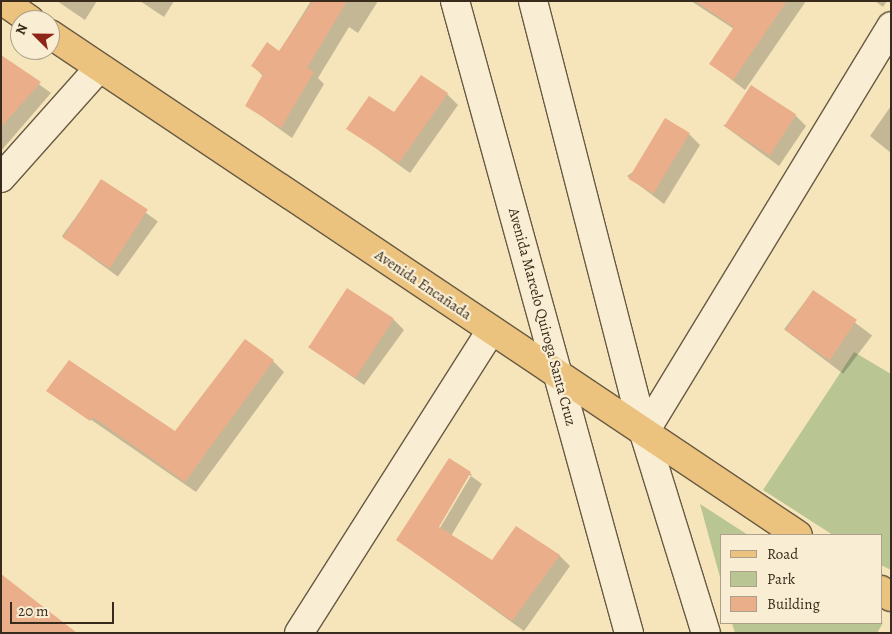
<!DOCTYPE html>
<html>
<head>
<meta charset="utf-8">
<style>
	body { margin:0 }
	#map { position:relative; width:892px; height:634px; overflow:hidden; background:#f6e5bb; font-family:Alegreya,serif }
	div>[style] { position:absolute }
	.green>* { inset:0; background:#b9c592 }
	.shadow>* { inset:0; background:#0003; transform-origin:0 0 }
	.building>* { inset:0; background:#eaae8b; transform-origin:0 0 }
	.roads { filter:drop-shadow(1px 0 #685a44) drop-shadow(-1px 0 #685a44) drop-shadow(0 1px #685a44) drop-shadow(0 -1px #685a44) }
	.minor>* { height:28px; margin:-14px; padding:0 14px; transform-origin:14px; border-radius:14px; background:#f9eed3 }
	.major>* { height:28px; margin:-14px; padding:0 14px; transform-origin:14px; border-radius:14px; background:#ebc27e }
	span { translate:-50% -50%; white-space:nowrap; text-align:center; line-height:1.15; -webkit-text-stroke:4.5px #f9eed3; paint-order:stroke }
	.street-label { font-size:15px; color:#382b1c }
	.frame { position:absolute; inset:0; border:2px solid #382b1c; pointer-events:none }
	.legend { position:absolute; left:720px; top:534px; width:162px; height:90px; box-sizing:border-box; background:#f9eed3; border:1px solid #aca08a; margin:0; padding:6px 9px; list-style:none; font-size:15px; color:#382b1c }
	.legend li { display:flex; align-items:center; gap:10px; height:25px }
	.legend b { width:25px; border:1px solid #aca08a }
	.north { position:absolute; left:10px; top:10px; width:50px; height:50px; box-sizing:border-box; background:#f9eed3; border:1px solid #aca08a; border-radius:50%; rotate:293deg; font-size:14px; font-weight:700; line-height:20px; text-align:center; color:#382b1c }
	.north::after { content:''; display:block; margin:auto; width:18px; height:22px; background:#8f2418; clip-path:polygon(50% 0,100% 100%,50% 72%,0 100%) }
	.scale { position:absolute; left:10px; top:602px; width:104px; height:22px; box-sizing:border-box; border:2px solid #382b1c; border-top:0; padding-left:6px; font-size:15px; line-height:18px; white-space:nowrap; color:#382b1c; -webkit-text-stroke:4px #f9eed3; paint-order:stroke }
</style>
</head>
<body>
<div id="map">
	<div class="green">
		<div style="clip-path:polygon(854px 352px,891px 374px,891px 570px,881px 565px,881px 535px,833px 535px,763px 490px)"></div>
		<div style="clip-path:polygon(700px 504px,748px 535px,721px 535px,721px 581px)"></div>
		<div style="clip-path:polygon(732px 623px,881px 622px,883px 623px,877px 633px,735px 633px)"></div>
	</div>
	<div class="shadow">
		<div style="clip-path:polygon(57px 1px,97px 1px,85px 20px)"></div>
		<div style="clip-path:polygon(140px 1px,174px 1px,164px 17px)"></div>
		<div style="clip-path:polygon(311px 1px,378px 1px,358px 33px,349px 27px,318px 78px,324px 84px,292px 138px,246px 105px,264px 77px,253px 66px,279px 52px)"></div>
		<div style="clip-path:polygon(691px 1px,806px 1px,745px 90px,711px 64px,734px 29px)"></div>
		<div style="clip-path:polygon(875px 1px,887px 1px,883px 7px)"></div>
		<div style="clip-path:polygon(1px 57px,51px 93px,1px 151px)"></div>
		<div style="clip-path:polygon(447px 94px,458px 105px,410px 173px,348px 128px)"></div>
		<div style="clip-path:polygon(891px 106px,891px 153px,870px 136px)"></div>
		<div style="clip-path:polygon(795px 115px,806px 126px,779px 166px,723px 125px)"></div>
		<div style="clip-path:polygon(689px 134px,700px 145px,664px 204px,627px 176px)"></div>
		<div style="left:102px;top:181px;width:69px;height:68px;rotate:36deg"></div>
		<div style="left:813px;top:291px;width:74px;height:48px;rotate:37deg"></div>
		<div style="clip-path:polygon(393px 319px,404px 330px,364px 385px,308px 346px)"></div>
		<div style="clip-path:polygon(273px 361px,284px 372px,196px 492px,48px 390px,176px 432px)"></div>
		<div style="clip-path:polygon(evenodd,449px 460px,482px 484px,451px 536px,492px 562px,559px 555px,570px 566px,524px 631px,398px 540px,449px 460px,469px 474px,472px 474px,437px 533px,434px 532px,469px 474px)"></div>
	</div>
	<div class="building">
		<div style="clip-path:polygon(313px 1px,347px 1px,307px 68px,314px 72px,281px 128px,245px 106px,263px 74px,251px 66px,267px 42px,279px 51px)"></div>
		<div style="clip-path:polygon(695px 1px,787px 1px,733px 80px,709px 64px,734px 27px)"></div>
		<div style="clip-path:polygon(1px 55px,41px 82px,1px 127px)"></div>
		<div style="clip-path:polygon(421px 75px,448px 93px,399px 163px,346px 129px,369px 96px,394px 112px)"></div>
		<div style="left:751px;top:85px;width:54px;height:49px;rotate:33deg"></div>
		<div style="left:665px;top:118px;width:29px;height:71px;rotate:31deg"></div>
		<div style="left:101px;top:179px;width:56px;height:70px;rotate:33deg"></div>
		<div style="left:347px;top:288px;width:56px;height:71px;rotate:33deg"></div>
		<div style="left:813px;top:290px;width:53px;height:49px;rotate:34deg"></div>
		<div style="clip-path:polygon(245px 339px,274px 360px,185px 482px,93px 417px,90px 421px,46px 391px,69px 360px,175px 431px)"></div>
		<div style="clip-path:polygon(449px 458px,471px 472px,439px 527px,492px 560px,516px 526px,560px 555px,512px 621px,396px 540px)"></div>
		<div style="clip-path:polygon(1px 574px,77px 633px,1px 633px)"></div>
	</div>
	<div class="roads">
		<div class="minor">
			<div style="left:455px;top:1px;width:656px;rotate:74.61deg"></div>
			<div style="left:533px;top:1px;width:446px;rotate:75.6deg"></div>
			<div style="left:644px;top:433px;width:209px;rotate:72.8deg"></div>
			<div style="left:1px;top:178px;width:147px;rotate:-48.3deg"></div>
			<div style="left:644px;top:433px;width:476px;rotate:-58.7deg"></div>
			<div style="left:299px;top:633px;width:359px;rotate:-57.6deg"></div>
		</div>
		<div class="major">
			<div style="left:3px;top:1px;width:33px;rotate:35deg"></div>
			<div style="left:50px;top:34px;width:900px;rotate:33.81deg"></div>
			<div style="left:881px;top:590px;width:12px;rotate:35deg"></div>
		</div>
	</div>
	<div class="street-label">
		<span style="left:423px;top:285px;rotate:34deg">Avenida Encañada</span>
		<span style="left:542px;top:317px;rotate:75deg">Avenida Marcelo Quiroga Santa Cruz</span>
	</div>
	<div class="frame"></div>
	<ul class="legend">
	<li><b style="height:6px;background:#ebc27e"></b>Road</li>
	<li><b style="height:14px;background:#b9c592"></b>Park</li>
	<li><b style="height:14px;background:#eaae8b"></b>Building</li>
	</ul>
	<div class="north">N</div>
	<div class="scale">20 m</div>
</div>
</body>
</html>
